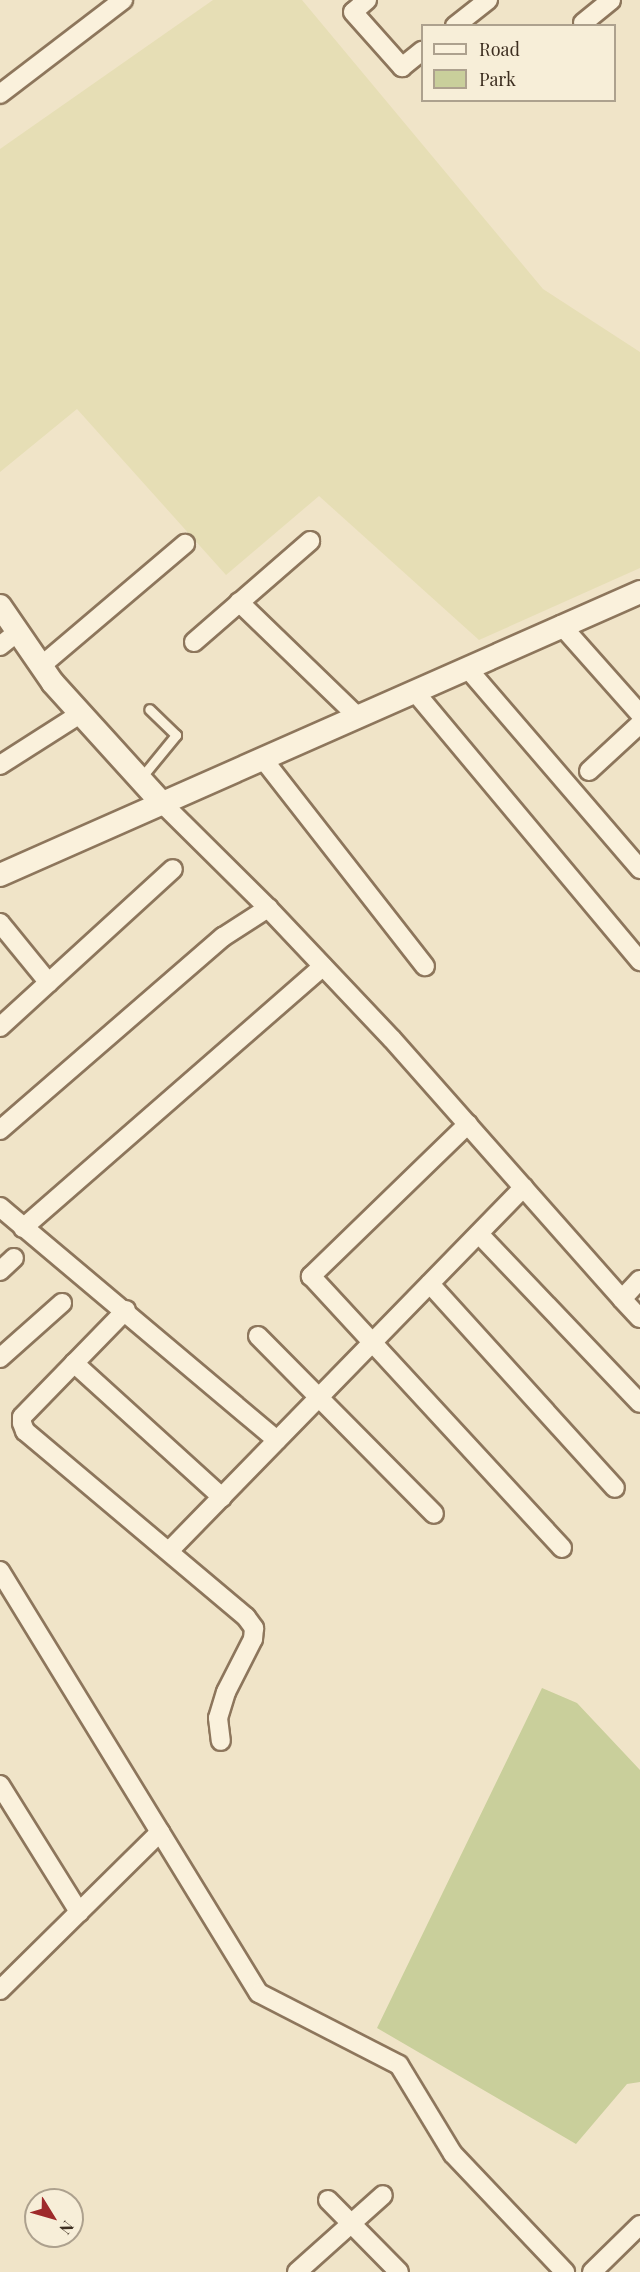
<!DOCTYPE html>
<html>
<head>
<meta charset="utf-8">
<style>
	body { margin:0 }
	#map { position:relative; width:640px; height:2272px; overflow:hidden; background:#f0e4c8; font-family:"Playfair Display",serif }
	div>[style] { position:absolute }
	.farmland>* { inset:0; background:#e6deb5 }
	.green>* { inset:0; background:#c9cf9b }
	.roads { filter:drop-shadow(2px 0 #8d765c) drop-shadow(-2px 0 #8d765c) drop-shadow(0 2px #8d765c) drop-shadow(0 -2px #8d765c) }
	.service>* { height:9px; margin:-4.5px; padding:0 4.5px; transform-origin:4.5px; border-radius:4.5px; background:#faf1dc }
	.minor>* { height:18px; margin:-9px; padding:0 9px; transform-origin:9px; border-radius:9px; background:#faf1dc }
	.tertiary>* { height:22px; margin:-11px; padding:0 11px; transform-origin:11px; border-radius:11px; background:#faf1dc }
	span { translate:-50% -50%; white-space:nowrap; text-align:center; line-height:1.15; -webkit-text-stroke:4.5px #f7eed8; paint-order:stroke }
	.legend { position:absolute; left:421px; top:24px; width:195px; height:78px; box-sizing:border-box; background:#f7eed8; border:2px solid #ada18e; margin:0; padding:8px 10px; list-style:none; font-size:18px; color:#3d2e20 }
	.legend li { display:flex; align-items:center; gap:12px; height:30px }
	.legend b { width:30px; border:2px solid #ada18e }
	.north { position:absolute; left:24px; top:2188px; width:60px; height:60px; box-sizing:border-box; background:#f7eed8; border:2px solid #ada18e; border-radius:50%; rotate:127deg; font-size:16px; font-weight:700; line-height:24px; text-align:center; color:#3d2e20 }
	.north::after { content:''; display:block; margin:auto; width:21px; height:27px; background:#9e2a2b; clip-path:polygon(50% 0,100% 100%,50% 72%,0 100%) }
</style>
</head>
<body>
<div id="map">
	<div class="farmland">
		<div style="clip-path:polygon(213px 0,302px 0,543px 289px,640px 352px,640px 568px,479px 640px,319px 496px,226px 575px,77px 409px,0 472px,0 149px)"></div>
	</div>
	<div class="green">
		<div style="clip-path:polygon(542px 1688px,577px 1703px,640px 1770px,640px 2082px,627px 2084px,576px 2144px,377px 2028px)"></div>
	</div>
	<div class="roads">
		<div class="service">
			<div style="left:140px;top:779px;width:57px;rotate:-50.7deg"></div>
			<div style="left:176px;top:735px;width:37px;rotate:-136deg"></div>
		</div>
		<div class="minor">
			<div style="left:367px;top:0;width:18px;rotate:139deg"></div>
			<div style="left:353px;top:12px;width:74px;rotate:48.3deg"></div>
			<div style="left:402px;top:67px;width:26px;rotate:-39deg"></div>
			<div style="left:583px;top:23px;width:36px;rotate:-39deg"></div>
			<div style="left:455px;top:26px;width:42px;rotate:-38.2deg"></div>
			<div style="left:0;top:94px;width:155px;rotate:-37.4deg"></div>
			<div style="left:239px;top:602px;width:165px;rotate:44deg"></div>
			<div style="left:561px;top:625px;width:119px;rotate:48.4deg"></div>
			<div style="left:194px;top:642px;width:154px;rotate:-41deg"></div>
			<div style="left:0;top:646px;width:22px;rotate:-39deg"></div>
			<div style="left:41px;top:666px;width:189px;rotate:-40.3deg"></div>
			<div style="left:468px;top:669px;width:264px;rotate:49.3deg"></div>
			<div style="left:415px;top:692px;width:351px;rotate:50.1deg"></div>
			<div style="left:263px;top:759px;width:263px;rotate:52deg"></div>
			<div style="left:0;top:765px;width:95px;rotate:-32.5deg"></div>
			<div style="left:589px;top:771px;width:69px;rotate:-42.7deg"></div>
			<div style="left:162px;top:803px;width:149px;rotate:44.7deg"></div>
			<div style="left:268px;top:908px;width:180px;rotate:46.6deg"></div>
			<div style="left:392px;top:1039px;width:347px;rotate:48.5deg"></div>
			<div style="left:622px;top:1299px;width:26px;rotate:-47deg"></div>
			<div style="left:0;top:923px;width:77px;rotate:50.8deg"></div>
			<div style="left:0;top:1027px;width:234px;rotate:-42.4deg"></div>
			<div style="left:468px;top:1124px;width:219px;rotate:135.9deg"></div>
			<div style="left:311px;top:1276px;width:370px;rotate:47.3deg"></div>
			<div style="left:0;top:1130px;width:295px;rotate:-40.9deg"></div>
			<div style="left:223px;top:937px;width:54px;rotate:-32.8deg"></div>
			<div style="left:0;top:1207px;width:362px;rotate:40.1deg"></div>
			<div style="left:23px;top:1228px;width:398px;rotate:-41.1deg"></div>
			<div style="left:479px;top:1234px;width:233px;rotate:46.4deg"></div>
			<div style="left:0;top:1271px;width:19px;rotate:-43deg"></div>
			<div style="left:430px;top:1284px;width:275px;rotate:47.8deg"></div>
			<div style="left:622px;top:1299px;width:26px;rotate:47deg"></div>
			<div style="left:126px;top:1310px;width:149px;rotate:134.2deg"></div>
			<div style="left:22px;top:1417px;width:6px;rotate:90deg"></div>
			<div style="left:22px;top:1423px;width:9px;rotate:69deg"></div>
			<div style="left:25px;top:1431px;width:289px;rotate:40.1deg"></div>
			<div style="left:246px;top:1617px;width:14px;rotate:54deg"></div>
			<div style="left:254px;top:1628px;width:11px;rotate:95deg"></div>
			<div style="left:253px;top:1639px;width:59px;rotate:117deg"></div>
			<div style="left:226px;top:1692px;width:27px;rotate:107deg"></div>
			<div style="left:218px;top:1718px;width:23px;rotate:83deg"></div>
			<div style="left:258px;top:1336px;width:250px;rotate:45.3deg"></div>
			<div style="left:0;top:1358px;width:83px;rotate:-41.6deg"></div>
			<div style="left:74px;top:1363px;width:200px;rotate:42.2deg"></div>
			<div style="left:169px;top:1551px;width:508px;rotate:-45.72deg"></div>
			<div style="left:0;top:1571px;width:495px;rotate:58.5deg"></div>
			<div style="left:259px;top:1993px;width:157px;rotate:27.2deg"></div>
			<div style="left:399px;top:2065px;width:104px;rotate:58.8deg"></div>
			<div style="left:453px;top:2154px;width:163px;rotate:46.5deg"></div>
			<div style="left:0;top:1785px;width:150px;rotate:58.1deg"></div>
			<div style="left:0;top:1990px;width:225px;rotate:-44.6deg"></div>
			<div style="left:328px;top:2200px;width:101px;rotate:45.4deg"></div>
			<div style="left:297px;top:2272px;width:115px;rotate:-41.8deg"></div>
			<div style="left:592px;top:2272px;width:67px;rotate:-44.4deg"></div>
		</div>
		<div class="tertiary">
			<div style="left:0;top:606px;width:93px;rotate:55.5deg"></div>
			<div style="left:53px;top:683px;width:162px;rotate:47.8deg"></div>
			<div style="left:0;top:875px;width:700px;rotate:-23.85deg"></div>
		</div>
	</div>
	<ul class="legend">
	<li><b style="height:8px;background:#faf1dc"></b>Road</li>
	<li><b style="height:16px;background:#c9cf9b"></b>Park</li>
	</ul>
	<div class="north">N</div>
</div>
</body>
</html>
